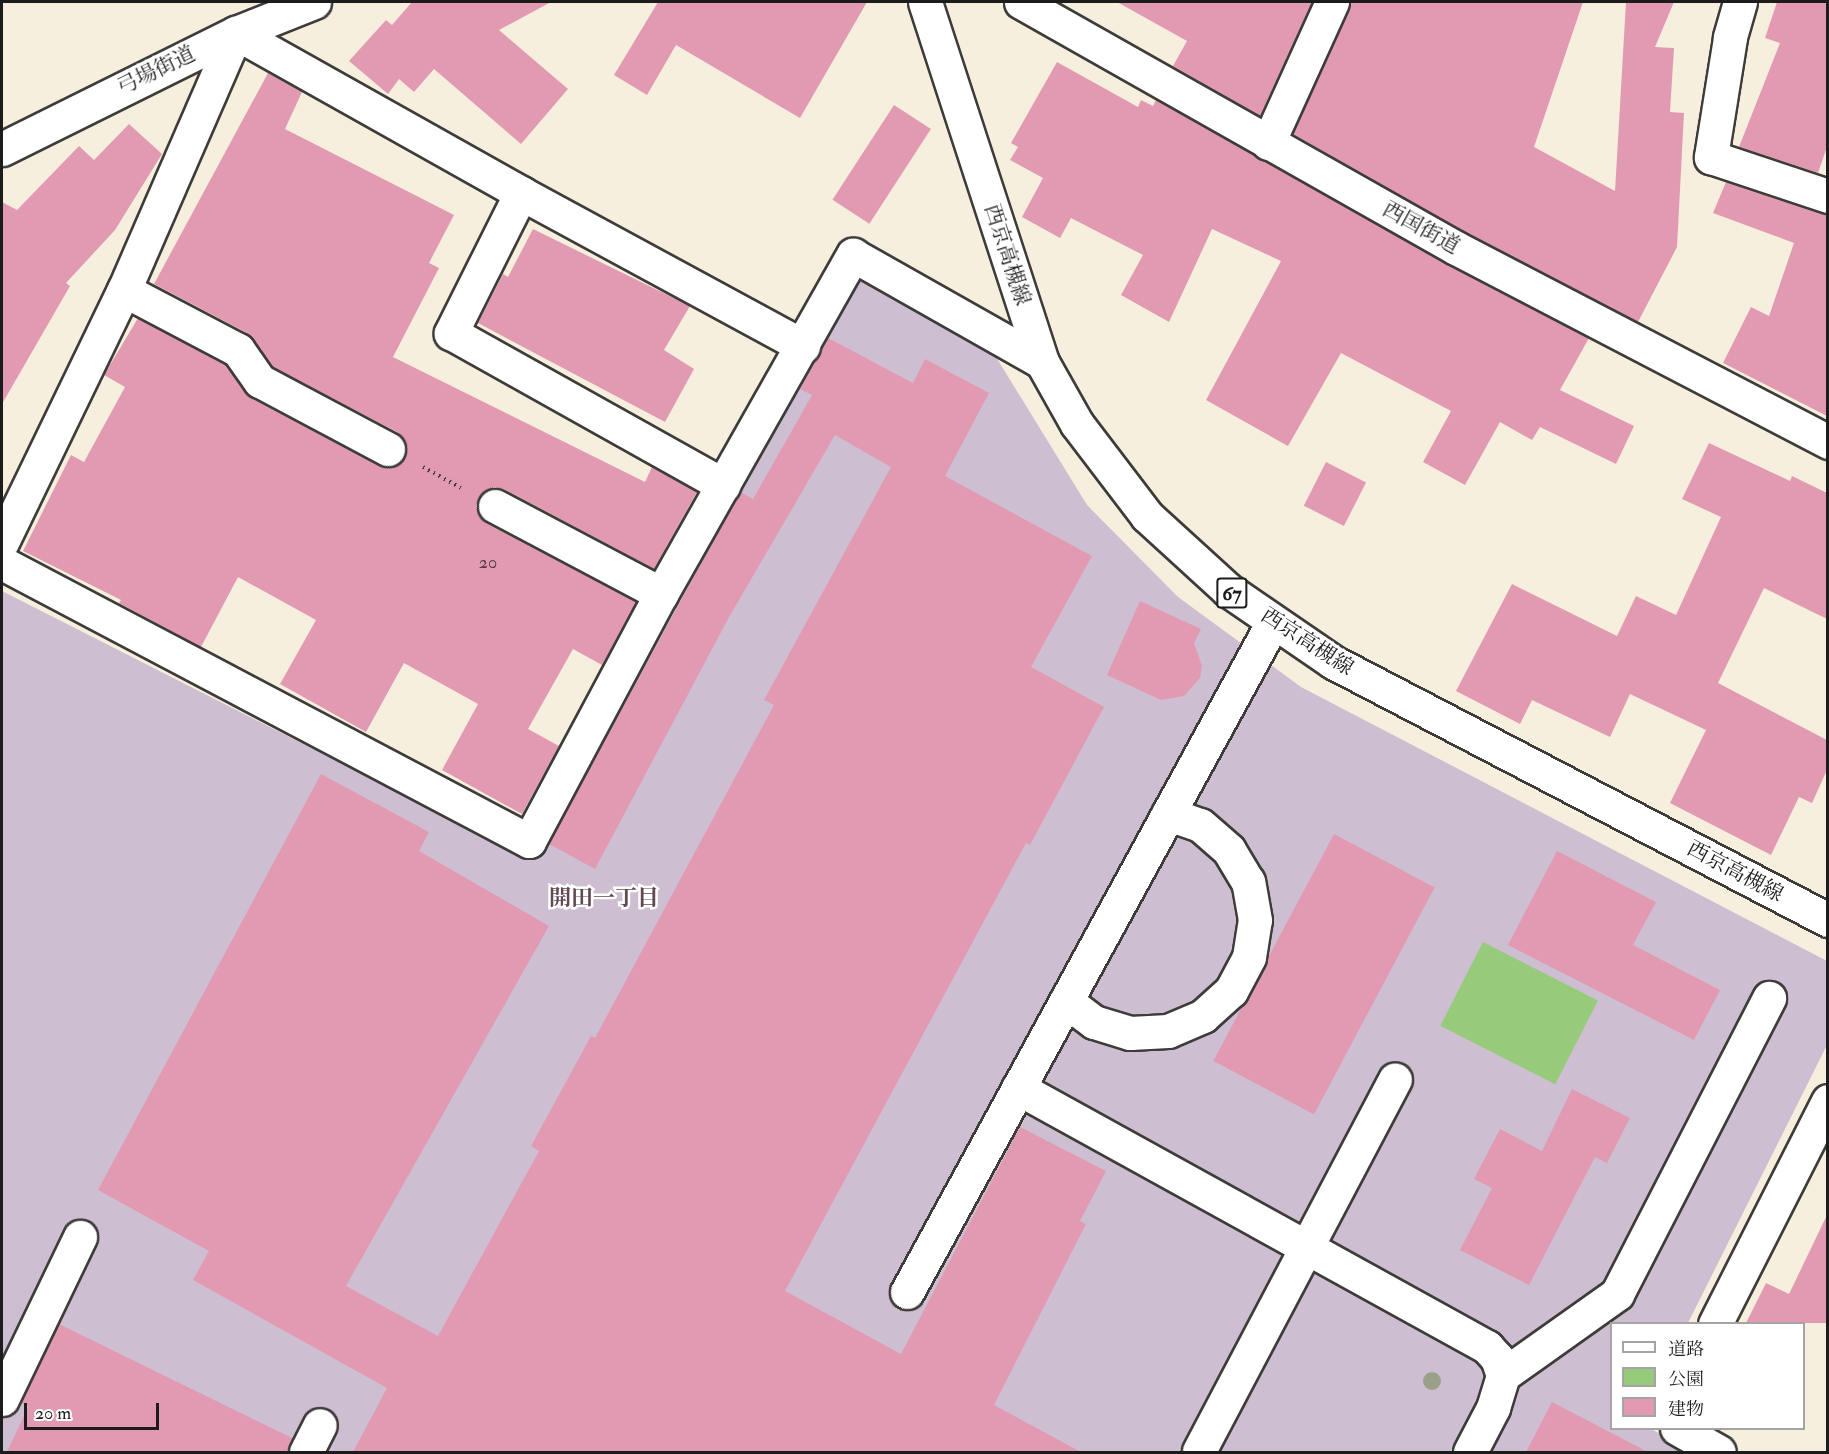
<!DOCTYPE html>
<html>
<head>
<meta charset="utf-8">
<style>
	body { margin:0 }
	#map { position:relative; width:1829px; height:1454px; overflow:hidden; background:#f7efde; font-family:"IM FELL Double Pica","Noto Serif JP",serif }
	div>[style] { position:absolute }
	.industrial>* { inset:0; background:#cebed1 }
	.green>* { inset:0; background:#97ca7a; transform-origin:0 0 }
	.building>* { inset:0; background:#e29ab3; transform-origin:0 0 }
	.path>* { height:4px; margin-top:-2px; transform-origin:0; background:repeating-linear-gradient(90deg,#3d3c39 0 1.5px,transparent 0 6px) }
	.roads { filter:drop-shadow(2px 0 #3d3c39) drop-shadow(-2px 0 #3d3c39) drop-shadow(0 2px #3d3c39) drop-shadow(0 -2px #3d3c39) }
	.minor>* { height:33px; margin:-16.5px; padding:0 16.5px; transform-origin:16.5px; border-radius:16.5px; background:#fff }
	.major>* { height:33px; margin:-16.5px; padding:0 16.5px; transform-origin:16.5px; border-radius:16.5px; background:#fff }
	.trees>* { width:18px; height:18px; margin:-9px; border-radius:50%; background:#9aa188 }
	span { translate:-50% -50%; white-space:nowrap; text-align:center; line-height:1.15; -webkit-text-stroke:5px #fff; paint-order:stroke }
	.number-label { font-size:18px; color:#4e3c42 }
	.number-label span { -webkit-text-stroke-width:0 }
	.shield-label span { padding:2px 4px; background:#fff; border:2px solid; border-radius:4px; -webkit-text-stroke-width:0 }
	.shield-label { font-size:20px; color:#1c1c1c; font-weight:700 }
	.street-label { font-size:21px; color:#1c1c1c }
	.neighbourhood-label { font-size:22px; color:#614851; font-weight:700 }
	.frame { position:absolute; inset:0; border:3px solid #1c1c1c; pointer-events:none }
	.legend { position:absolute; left:1610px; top:1322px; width:195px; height:108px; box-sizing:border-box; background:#fff; border:2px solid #a4a4a4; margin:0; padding:8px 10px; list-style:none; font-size:18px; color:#1c1c1c }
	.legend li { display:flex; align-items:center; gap:12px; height:30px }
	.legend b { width:30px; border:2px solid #a4a4a4 }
	.scale { position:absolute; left:24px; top:1403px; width:135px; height:27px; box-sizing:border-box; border:3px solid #1c1c1c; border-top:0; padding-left:8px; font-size:18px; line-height:21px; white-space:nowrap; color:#1c1c1c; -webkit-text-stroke:4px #fff; paint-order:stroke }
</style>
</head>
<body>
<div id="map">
	<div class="industrial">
		<div style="clip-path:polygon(861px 263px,996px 357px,1087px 505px,1178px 597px,1301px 687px,1827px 961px,1827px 1045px,1688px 1323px,1612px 1324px,1612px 1428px,1651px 1429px,1695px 1452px,2px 1452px,2px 591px,305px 745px,530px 852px)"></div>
	</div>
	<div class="green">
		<div style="left:1483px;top:942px;width:129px;height:94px;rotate:27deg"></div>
	</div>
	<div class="building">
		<div style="clip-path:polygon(412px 2px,551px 2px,499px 30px,568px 89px,521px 144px,434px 69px,414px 92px,399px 79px,388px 94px,349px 61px,386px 20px,392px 25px)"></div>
		<div style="clip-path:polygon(658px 2px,867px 2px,800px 118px,676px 45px,647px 95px,614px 75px)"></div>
		<div style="clip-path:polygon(1117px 2px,1312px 2px,1260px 116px,1173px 66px,1187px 41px)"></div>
		<div style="clip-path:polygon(1351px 2px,1583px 2px,1534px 147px,1615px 191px,1626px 2px,1674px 2px,1655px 47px,1674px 48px,1670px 112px,1684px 113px,1677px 247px,1638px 322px,1465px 232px,1293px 134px)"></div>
		<div style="clip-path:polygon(1777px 2px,1827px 2px,1827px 147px,1818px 173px,1739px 147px,1780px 43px,1765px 38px)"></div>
		<div style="clip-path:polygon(1057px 62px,1138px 107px,1141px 100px,1153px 106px,1156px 100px,1447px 264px,1589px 338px,1560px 390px,1634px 426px,1616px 464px,1540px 427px,1532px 440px,1500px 422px,1465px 485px,1423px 462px,1451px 411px,1341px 353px,1288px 446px,1206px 400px,1281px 261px,1212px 229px,1169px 322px,1121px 295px,1143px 255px,1071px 218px,1060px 238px,1022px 217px,1043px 178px,1010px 160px,1018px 147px,1011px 143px)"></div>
		<div style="clip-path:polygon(268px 73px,302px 92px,285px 129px,454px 215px,429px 263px,439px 268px,393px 357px,645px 482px,652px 467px,697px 492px,654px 569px,504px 489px,494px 487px,479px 497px,476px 507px,486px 523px,636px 602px,602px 665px,573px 649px,528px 729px,559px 746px,522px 814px,442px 770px,478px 704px,404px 663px,366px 732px,280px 684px,316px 620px,238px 577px,201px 647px,119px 603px,121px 600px,23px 551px,71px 455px,84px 462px,125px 387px,104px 375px,138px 318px,225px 364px,251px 398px,379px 466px,397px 465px,405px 457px,404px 440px,397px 432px,273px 367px,247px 333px,154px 284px)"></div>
		<div style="left:894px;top:105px;width:44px;height:113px;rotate:33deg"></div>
		<div style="clip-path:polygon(129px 124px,162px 154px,115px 230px,66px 283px,70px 286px,2px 404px,2px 202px,17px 210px,79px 146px,94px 160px)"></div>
		<div style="clip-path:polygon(1726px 182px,1827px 214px,1827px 416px,1723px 363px,1751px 307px,1769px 316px,1794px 243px,1713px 213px)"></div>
		<div style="clip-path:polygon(533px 229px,690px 306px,664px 350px,694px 369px,665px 422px,478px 323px,503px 274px,508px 277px)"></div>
		<div style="clip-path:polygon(828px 338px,913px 383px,925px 359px,989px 393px,945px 476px,1092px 556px,1031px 667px,1104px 707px,1030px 845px,1026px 843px,785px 1291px,901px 1354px,1020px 1127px,1106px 1171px,1080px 1221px,1086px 1224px,994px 1405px,1081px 1452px,353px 1452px,387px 1388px,193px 1280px,209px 1251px,98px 1190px,321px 774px,429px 832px,419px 851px,549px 926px,346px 1286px,438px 1336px,539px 1151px,531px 1146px,591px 1036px,595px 1038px,774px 705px,764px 700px,891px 467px,835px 435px,728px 619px,595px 869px,549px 844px,731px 508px,742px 493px,753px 499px,812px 395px,800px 389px)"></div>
		<div style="clip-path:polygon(1709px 443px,1790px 481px,1792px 476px,1827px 493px,1827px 619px,1764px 588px,1718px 683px,1827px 740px,1827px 770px,1812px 803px,1799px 797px,1771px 855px,1670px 803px,1706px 730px,1630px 694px,1610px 737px,1532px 700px,1520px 724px,1456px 691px,1512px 584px,1617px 636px,1636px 596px,1676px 615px,1721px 517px,1682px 499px)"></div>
		<div style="left:1326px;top:462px;width:45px;height:49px;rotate:27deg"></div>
		<div style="clip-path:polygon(1140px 601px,1201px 629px,1194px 643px,1202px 666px,1200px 678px,1184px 696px,1161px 700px,1107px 675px)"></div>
		<div style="left:1334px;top:834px;width:114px;height:257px;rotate:28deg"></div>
		<div style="clip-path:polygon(1557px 851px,1656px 902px,1633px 945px,1720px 990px,1694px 1040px,1508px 945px)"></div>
		<div style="clip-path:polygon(1572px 1089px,1630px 1118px,1607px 1163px,1595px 1157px,1529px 1285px,1460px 1250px,1492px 1188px,1474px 1179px,1500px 1129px,1542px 1151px)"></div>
		<div style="clip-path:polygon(1827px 1215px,1827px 1323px,1746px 1323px,1766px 1283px,1789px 1294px)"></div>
		<div style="clip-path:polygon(59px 1324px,292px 1438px,287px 1452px,7px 1452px,28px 1407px,21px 1403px)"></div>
		<div style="clip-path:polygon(1552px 1402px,1648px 1452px,1526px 1452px)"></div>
	</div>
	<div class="path">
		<div style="left:423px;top:467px;width:43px;rotate:28.9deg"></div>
	</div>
	<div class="roads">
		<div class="minor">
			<div style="left:1021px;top:2px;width:500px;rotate:29.5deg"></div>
			<div style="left:1456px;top:248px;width:420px;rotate:27.5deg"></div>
			<div style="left:1740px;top:2px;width:37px;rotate:106deg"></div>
			<div style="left:1730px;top:38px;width:121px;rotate:99.1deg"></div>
			<div style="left:1711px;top:157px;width:123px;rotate:18.4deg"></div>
			<div style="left:1268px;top:143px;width:155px;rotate:-65.6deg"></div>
			<div style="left:2px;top:149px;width:261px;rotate:-26.4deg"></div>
			<div style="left:236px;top:33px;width:84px;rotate:-21.7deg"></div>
			<div style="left:521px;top:193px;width:321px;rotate:28.5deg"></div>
			<div style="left:124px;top:290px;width:129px;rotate:27.8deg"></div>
			<div style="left:238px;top:350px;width:38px;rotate:55deg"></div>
			<div style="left:260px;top:381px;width:145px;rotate:28deg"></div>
			<div style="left:495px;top:506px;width:188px;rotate:27.9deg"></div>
			<div style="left:2px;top:542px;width:280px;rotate:-64.2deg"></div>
			<div style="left:124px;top:290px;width:280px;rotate:-66.5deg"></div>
			<div style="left:236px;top:33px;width:327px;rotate:29.3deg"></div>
			<div style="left:521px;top:193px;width:157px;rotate:116.6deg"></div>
			<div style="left:451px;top:333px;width:312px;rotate:29.2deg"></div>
			<div style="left:2px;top:563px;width:596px;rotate:27.81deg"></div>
			<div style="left:529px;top:841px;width:280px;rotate:-61.9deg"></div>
			<div style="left:661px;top:594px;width:390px;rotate:-60.5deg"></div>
			<div style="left:853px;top:255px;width:217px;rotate:29.5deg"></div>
			<div style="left:1066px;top:1001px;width:35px;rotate:37deg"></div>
			<div style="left:1094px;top:1022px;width:38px;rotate:17deg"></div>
			<div style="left:1130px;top:1033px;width:38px;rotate:-3deg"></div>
			<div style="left:1168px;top:1031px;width:38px;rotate:-23deg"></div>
			<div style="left:1203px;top:1016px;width:38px;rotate:-42deg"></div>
			<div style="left:1231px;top:991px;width:38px;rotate:-62deg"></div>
			<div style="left:1249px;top:957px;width:37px;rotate:-81deg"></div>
			<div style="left:1255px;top:920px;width:39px;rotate:-100deg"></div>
			<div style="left:1248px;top:882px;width:37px;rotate:-121deg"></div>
			<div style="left:1229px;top:850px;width:38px;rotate:-139deg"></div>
			<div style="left:1200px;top:825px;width:34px;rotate:-161deg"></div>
			<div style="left:1018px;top:1088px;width:536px;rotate:28.91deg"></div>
			<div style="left:1487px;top:1347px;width:15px;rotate:48deg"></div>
			<div style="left:1497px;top:1358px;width:18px;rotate:71deg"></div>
			<div style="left:1503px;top:1375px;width:140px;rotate:-35.4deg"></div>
			<div style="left:1617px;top:1294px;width:333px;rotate:-62.8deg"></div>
			<div style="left:907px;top:1292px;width:763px;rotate:-61.35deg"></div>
			<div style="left:1715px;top:1324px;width:250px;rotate:-63.1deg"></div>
			<div style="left:2px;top:1399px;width:180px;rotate:-64.3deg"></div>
			<div style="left:1677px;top:1428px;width:48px;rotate:29.7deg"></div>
			<div style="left:1199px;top:1451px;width:420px;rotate:-62.2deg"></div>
			<div style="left:306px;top:1452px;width:30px;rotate:-63deg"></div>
			<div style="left:1470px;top:1452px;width:50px;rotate:-62.4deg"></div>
			<div style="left:1493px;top:1408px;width:34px;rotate:-73deg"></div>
		</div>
		<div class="major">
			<div style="left:925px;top:2px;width:379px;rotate:72deg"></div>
			<div style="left:1042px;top:362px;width:71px;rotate:60.6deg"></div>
			<div style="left:1077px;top:424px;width:116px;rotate:52.7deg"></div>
			<div style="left:1147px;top:516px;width:110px;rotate:42.4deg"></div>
			<div style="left:1228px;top:590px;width:127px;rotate:34.4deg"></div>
			<div style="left:1333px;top:662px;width:558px;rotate:27.53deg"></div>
		</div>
	</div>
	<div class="trees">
		<div style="left:1432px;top:1381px"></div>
	</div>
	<div class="number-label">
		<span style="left:488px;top:563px">20</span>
	</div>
	<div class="shield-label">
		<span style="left:1232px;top:593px">67</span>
	</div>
	<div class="street-label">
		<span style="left:156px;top:71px;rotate:-26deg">弓場街道</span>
		<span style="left:1421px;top:228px;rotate:29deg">西国街道</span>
		<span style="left:1007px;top:255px;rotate:72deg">西京高槻線</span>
		<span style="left:1307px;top:642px;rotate:33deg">西京高槻線</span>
		<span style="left:1735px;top:872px;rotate:28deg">西京高槻線</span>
	</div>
	<div class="neighbourhood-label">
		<span style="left:604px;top:899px">開田一丁目</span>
	</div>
	<div class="frame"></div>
	<ul class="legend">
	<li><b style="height:8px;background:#fff"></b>道路</li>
	<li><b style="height:16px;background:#97ca7a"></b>公園</li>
	<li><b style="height:16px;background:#e29ab3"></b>建物</li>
	</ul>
	<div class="scale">20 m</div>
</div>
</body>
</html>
